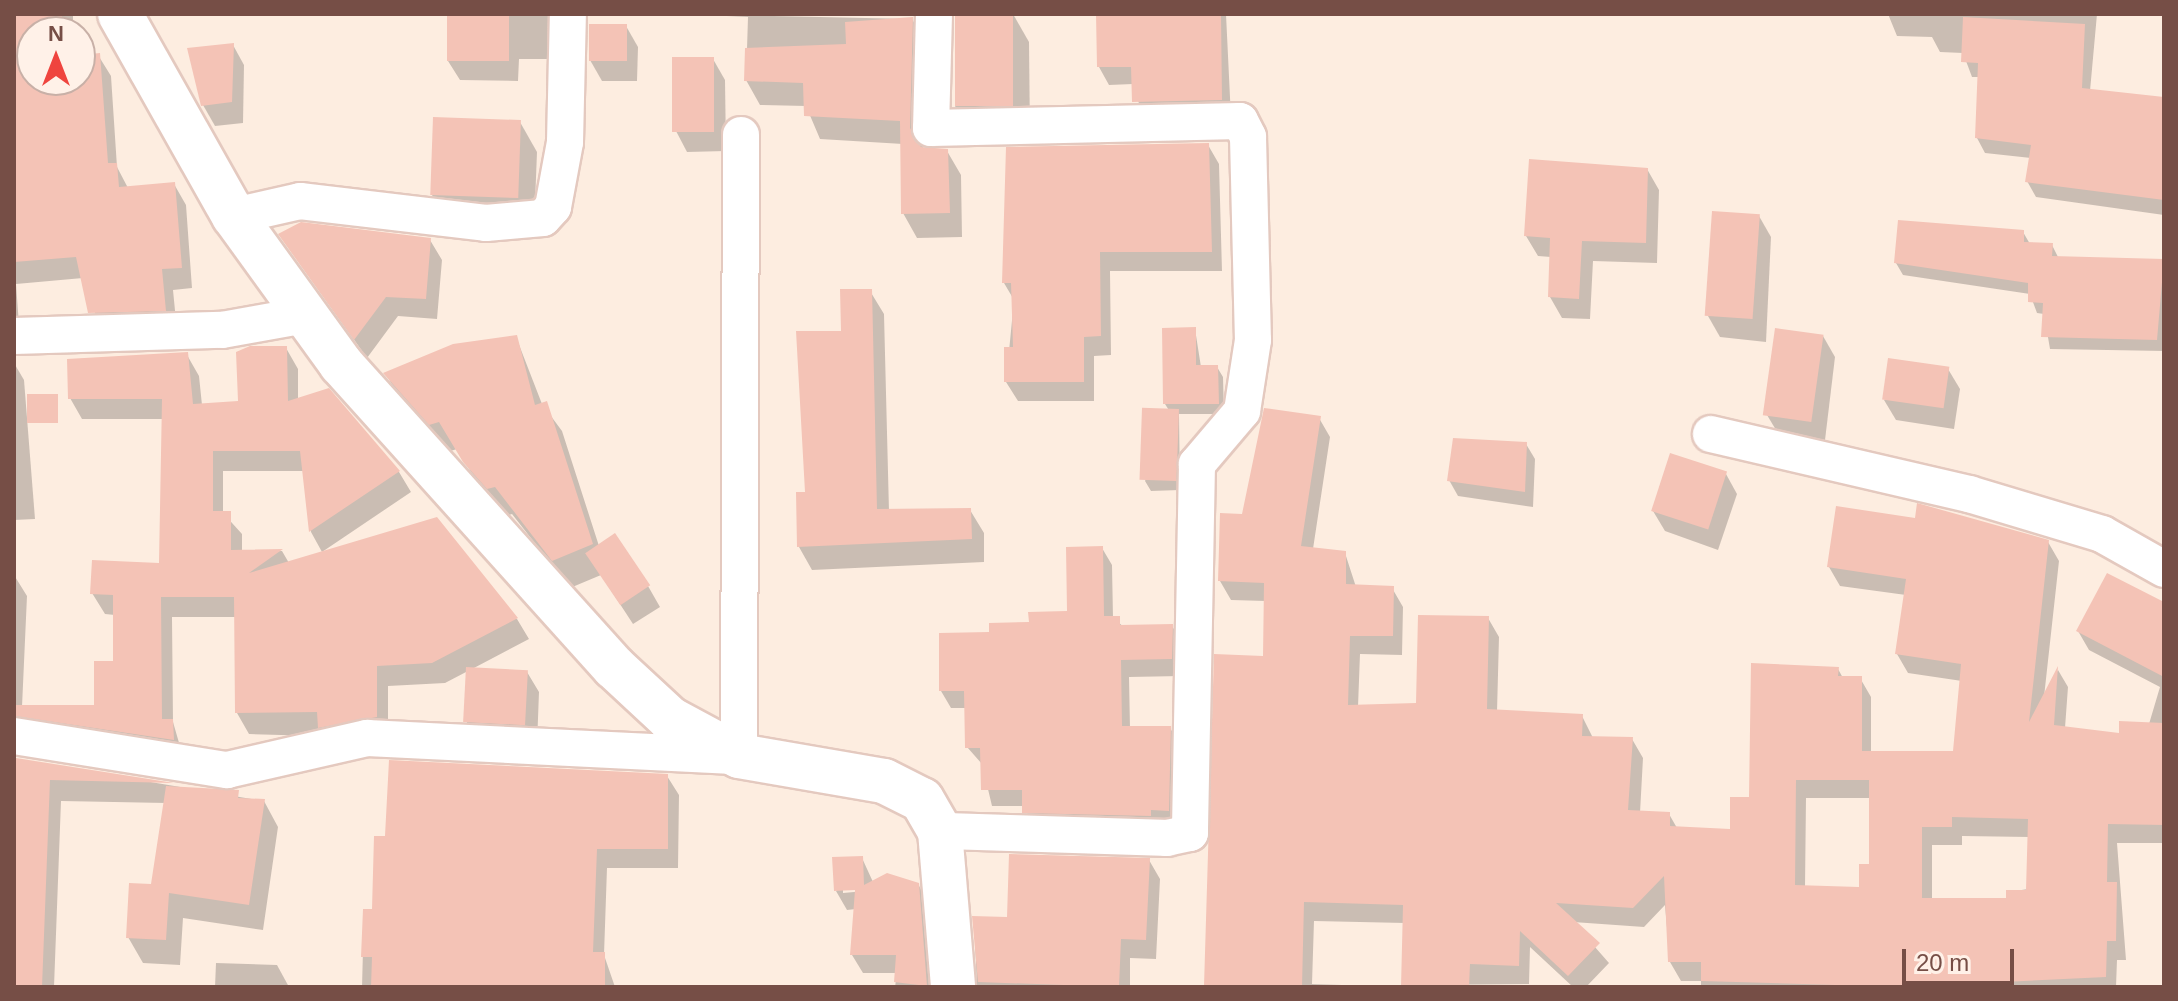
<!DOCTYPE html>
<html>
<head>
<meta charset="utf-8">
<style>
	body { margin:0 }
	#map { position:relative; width:2178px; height:1001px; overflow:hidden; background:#fdede0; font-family:Arial,sans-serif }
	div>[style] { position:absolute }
	.shadow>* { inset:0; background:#0003 }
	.building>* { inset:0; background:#f4c3b6; transform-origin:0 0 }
	.roads { filter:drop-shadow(2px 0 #e4c9bf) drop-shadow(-2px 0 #e4c9bf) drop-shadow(0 2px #e4c9bf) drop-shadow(0 -2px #e4c9bf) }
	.street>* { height:36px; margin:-18px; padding:0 18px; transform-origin:18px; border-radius:18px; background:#fff }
	.secondary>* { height:44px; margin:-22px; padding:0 22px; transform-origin:22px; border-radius:22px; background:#fff }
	span { translate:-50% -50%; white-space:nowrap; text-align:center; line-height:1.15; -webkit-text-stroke:8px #fff1e8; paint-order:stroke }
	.frame { position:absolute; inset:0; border:16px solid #764e46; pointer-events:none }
	.north { position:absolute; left:16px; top:16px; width:80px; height:80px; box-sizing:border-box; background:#fff1e8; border:2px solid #c8b0a7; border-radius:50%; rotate:0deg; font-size:22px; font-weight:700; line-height:32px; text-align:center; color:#764e46 }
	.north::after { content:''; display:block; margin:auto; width:28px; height:36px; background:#ef443e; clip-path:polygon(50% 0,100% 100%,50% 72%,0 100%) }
	.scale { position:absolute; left:1902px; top:949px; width:112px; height:36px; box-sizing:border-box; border:4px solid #764e46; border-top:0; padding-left:10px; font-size:24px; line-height:28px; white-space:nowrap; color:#764e46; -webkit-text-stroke:6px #fff1e8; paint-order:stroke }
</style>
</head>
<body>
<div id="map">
	<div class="shadow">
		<div style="clip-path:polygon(14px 14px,73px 14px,73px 32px,32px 32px,32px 80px,80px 80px,80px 57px,98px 55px,111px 76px,117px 167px,128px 188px,174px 184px,186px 205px,192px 288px,173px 290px,177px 331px,102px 333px,83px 278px,16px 284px,20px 338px,14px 346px)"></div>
		<div style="clip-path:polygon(449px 14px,563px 14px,557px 59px,519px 59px,518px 81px,460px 80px,448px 61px)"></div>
		<div style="clip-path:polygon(684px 14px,912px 19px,926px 43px,923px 149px,947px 151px,961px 175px,962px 237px,917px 238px,903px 213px,903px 144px,820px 139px,806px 106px,760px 105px,746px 80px,748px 17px)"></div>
		<div style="clip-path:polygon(956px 14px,1013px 14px,1029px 42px,1030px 135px,972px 136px,955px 106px)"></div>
		<div style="clip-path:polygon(1098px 14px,1226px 14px,1231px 118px,1144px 120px,1133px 84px,1109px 85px,1099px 67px)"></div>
		<div style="clip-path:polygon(1888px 14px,2097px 14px,2090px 91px,2164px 165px,2164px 215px,2036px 197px,2027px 181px,2031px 158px,1985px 153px,1977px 138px,1980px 77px,1972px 77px,1963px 53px,1940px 52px,1932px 37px,1897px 36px)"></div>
		<div style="clip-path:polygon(626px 26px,638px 47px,637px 81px,602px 81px,590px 60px)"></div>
		<div style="clip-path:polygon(233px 45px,244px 65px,243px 123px,215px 126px,203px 105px)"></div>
		<div style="clip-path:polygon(713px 59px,725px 80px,726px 151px,687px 152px,676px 131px)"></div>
		<div style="clip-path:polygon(520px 122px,537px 152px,534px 229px,450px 225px,432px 195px)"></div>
		<div style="clip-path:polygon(1208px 145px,1219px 164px,1222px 271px,1110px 271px,1111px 355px,1094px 356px,1094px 401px,1018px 401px,1006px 382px,1014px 300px,1004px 283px)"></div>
		<div style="clip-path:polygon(1647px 169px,1659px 190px,1657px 263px,1593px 261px,1590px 319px,1562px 318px,1550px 297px,1551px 257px,1538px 256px,1526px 236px)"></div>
		<div style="clip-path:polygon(1759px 216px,1771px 237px,1766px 342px,1720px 337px,1708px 316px)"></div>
		<div style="clip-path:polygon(2023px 232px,2030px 244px,2052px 245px,2059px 259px,2162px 261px,2164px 248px,2164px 351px,2050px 349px,2044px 314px,2037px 313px,2030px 294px,1903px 275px,1896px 263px)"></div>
		<div style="clip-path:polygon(280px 235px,430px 240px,442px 260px,437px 319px,398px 316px,367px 358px)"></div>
		<div style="clip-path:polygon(870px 291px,884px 314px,889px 511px,970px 510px,984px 533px,984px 562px,812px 570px,799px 547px,843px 333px)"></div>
		<div style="clip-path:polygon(1195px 329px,1201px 367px,1217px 367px,1223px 377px,1224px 414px,1179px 414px,1180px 490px,1151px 491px,1145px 481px,1170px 412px,1165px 404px)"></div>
		<div style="clip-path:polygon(1823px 336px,1835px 357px,1825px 440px,1779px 435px,1767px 415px)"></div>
		<div style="clip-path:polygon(516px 337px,542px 404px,562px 431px,599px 546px,648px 586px,660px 607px,633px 624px,601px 575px,570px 588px,512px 514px,505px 516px,482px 490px,457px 449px,447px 452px,402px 402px,386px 374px)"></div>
		<div style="clip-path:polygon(286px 348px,298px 369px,298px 400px,399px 472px,411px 492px,322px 552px,311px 532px,304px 471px,223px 471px,223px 513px,242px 534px,242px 552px,282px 551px,289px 563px,517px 619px,529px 639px,472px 669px,527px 672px,539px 692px,537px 745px,478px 742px,466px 721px,468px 671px,445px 683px,388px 686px,388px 738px,249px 734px,237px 713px,236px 617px,172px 617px,173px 722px,184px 760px,14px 742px,14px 575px,27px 596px,22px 707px,96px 707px,115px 663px,115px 615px,105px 614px,92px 593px,160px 566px,164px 419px,82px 419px,70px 398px,69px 361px,187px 355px,199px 376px,202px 405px,240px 403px)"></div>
		<div style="clip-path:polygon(14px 363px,24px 380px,35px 519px,14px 520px)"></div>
		<div style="clip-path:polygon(1948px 369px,1960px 389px,1954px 429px,1896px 420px,1884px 400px)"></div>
		<div style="clip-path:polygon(evenodd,1319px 418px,1330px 437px,1313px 549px,1345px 553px,1356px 587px,1392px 588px,1403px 607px,1402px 655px,1360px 654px,1358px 707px,1418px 705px,1488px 618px,1499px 637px,1497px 712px,1582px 716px,1593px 738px,1632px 739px,1643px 758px,1640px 813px,1669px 814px,1677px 828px,1732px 831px,1838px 669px,1843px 678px,1860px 678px,1871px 697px,1871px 753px,1954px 753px,1962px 681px,1908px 673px,1897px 654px,1906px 595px,1840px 586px,1829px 567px,2048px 542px,2059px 561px,2044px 697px,2058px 670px,2068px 687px,2065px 728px,2121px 735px,2149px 724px,2160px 687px,2089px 650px,2078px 631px,2164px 623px,2164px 843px,2117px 843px,2126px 960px,2117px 960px,2116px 987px,1701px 987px,1701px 981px,1681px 981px,1670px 962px,1665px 905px,1644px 927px,1573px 922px,1609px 963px,1586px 987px,1573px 987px,1530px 947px,1529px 984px,1206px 987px,1216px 657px,1265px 658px,1266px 601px,1231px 600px,1220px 581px,1243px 516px,1319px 418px,1806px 798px,1871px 798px,1871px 866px,1861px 889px,1805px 888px,1806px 798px,1319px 418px,1962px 836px,2029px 837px,2028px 889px,2008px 892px,2008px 900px,1932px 900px,1932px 845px,1962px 845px,1962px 836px,1319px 418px,1314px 921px,1405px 923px,1403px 987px,1312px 984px,1314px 921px)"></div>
		<div style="clip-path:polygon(1526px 444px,1535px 459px,1533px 507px,1458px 496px,1449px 480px)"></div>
		<div style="clip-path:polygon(1726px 474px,1737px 494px,1718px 550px,1665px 531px,1653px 511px)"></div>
		<div style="clip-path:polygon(1102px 548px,1112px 565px,1113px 618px,1124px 627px,1172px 626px,1182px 643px,1181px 676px,1129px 677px,1130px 728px,1170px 728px,1180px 745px,1178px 827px,1034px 829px,1024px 806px,992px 806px,982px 764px,967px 747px,966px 708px,951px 708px,941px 691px,991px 634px,1069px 613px)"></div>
		<div style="clip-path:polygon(14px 759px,264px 801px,278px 827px,263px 930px,183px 918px,180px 965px,143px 963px,128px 937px,153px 886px,166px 803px,61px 801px,54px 987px,14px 987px)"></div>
		<div style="clip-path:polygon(667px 776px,679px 795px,678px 868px,607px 868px,604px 955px,615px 987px,362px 987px,364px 911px,374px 911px,387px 838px)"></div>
		<div style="clip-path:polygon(evenodd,862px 858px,873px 882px,918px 884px,929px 904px,936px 987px,895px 987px,897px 973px,863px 973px,852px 955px,856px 909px,847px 910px,836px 891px,862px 858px,865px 887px,865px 891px,843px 893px,843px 889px,865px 887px)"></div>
		<div style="clip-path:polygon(1149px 860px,1160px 879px,1156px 959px,1130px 958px,1130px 987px,977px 987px,974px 918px,1009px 919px)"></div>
		<div style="clip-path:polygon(216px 963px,277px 965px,289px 987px,215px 987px)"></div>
	</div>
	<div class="building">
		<div style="clip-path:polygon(14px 14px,62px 14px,61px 32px,32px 32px,32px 80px,80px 80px,80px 55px,100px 53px,108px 163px,117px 163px,119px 187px,175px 182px,182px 268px,162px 269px,166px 311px,88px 313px,76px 257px,14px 262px)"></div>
		<div style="left:447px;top:14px;width:62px;height:47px"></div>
		<div style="left:955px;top:14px;width:58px;height:92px"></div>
		<div style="clip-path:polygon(1096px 14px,1221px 14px,1222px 100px,1132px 102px,1131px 67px,1097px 67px)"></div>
		<div style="clip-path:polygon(913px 17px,910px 128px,921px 147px,948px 149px,950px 213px,901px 214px,900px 121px,804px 116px,803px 83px,744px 81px,745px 48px,846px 44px,845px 22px)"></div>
		<div style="clip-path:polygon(1963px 17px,2085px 24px,2082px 88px,2164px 97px,2164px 200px,2025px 182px,2031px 145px,1975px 138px,1978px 63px,1961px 62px)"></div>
		<div style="left:589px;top:24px;width:38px;height:37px"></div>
		<div style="clip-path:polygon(234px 43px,232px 102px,201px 106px,187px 48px)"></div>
		<div style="left:672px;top:57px;width:42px;height:75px"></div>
		<div style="left:433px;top:117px;width:88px;height:78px;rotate:2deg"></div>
		<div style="clip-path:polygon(1209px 143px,1212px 252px,1100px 252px,1101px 336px,1084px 337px,1084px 382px,1004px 382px,1004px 347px,1013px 347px,1011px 283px,1002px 283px,1006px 147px)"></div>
		<div style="clip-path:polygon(1529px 159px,1648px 168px,1646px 243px,1582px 241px,1579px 299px,1548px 297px,1550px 238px,1524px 236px)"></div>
		<div style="left:1712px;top:211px;width:48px;height:105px;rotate:4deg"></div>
		<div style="clip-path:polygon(1898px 220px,2024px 230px,2024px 242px,2053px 243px,2052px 256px,2164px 259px,2157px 340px,2041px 337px,2043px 303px,2028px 302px,2028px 283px,1894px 263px)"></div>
		<div style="clip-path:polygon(301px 222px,431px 238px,426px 299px,386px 297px,354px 340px,278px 234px)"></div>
		<div style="clip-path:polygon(840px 289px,872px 289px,877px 509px,971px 508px,972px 539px,797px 547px,796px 492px,805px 492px,796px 331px,841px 331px)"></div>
		<div style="clip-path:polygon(1196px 327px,1196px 365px,1218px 365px,1219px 404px,1163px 404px,1162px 328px)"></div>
		<div style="left:1775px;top:328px;width:49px;height:88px;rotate:8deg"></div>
		<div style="clip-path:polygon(517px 335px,535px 405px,547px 401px,593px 544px,552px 561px,495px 487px,487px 489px,463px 462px,439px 422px,429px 425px,383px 373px,453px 344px)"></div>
		<div style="clip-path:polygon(250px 346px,287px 346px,288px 401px,329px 388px,400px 471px,309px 532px,300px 451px,213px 451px,213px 511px,231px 511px,231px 550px,283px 549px,249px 573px,437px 517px,518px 618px,432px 663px,377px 666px,377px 717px,318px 728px,317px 712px,235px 713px,234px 597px,161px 597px,162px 719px,173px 719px,174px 740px,14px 716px,14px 705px,94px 705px,94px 661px,113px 661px,113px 595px,90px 594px,92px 560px,159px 563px,162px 399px,68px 399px,67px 359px,188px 352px,193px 404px,238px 401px,236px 352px)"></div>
		<div style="left:1888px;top:358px;width:62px;height:42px;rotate:8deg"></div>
		<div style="left:27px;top:394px;width:31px;height:29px"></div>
		<div style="clip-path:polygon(evenodd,1264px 408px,1321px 416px,1301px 546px,1346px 551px,1346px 584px,1394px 586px,1393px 636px,1350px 636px,1348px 705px,1416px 703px,1418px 615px,1489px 616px,1487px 709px,1583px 714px,1582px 736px,1633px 737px,1628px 810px,1670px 812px,1670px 826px,1730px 829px,1730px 797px,1749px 797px,1751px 663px,1839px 667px,1838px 676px,1862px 676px,1862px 751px,1953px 751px,1961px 664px,1895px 654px,1906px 579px,1827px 567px,1836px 506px,1915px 518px,1917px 503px,2049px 540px,2029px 722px,2058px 666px,2054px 725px,2119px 733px,2119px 721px,2164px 723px,2164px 825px,2108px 824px,2107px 882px,2117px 882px,2116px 941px,2107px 941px,2106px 977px,1901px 987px,1701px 981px,1701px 962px,1668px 962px,1664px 876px,1633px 908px,1556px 903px,1600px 943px,1568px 976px,1520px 931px,1519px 966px,1470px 964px,1469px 987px,1401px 987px,1403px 905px,1304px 902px,1302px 987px,1204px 986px,1214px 654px,1263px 656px,1264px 583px,1218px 581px,1220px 513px,1242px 514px,1264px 408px,1796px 780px,1869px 780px,1869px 864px,1859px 864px,1859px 887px,1795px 885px,1796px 780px,1264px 408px,1952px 817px,2028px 819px,2026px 890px,2006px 890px,2006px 898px,1922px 898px,1922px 827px,1952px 827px,1952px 817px)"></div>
		<div style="left:1179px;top:409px;width:72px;height:37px;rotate:92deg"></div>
		<div style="clip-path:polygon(1453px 438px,1527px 442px,1525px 492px,1447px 481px)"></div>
		<div style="left:1670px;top:453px;width:60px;height:61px;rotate:18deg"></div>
		<div style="left:615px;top:533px;width:63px;height:36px;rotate:56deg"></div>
		<div style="clip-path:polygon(1103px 546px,1104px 616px,1120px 616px,1120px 625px,1173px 624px,1172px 659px,1121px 660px,1122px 726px,1171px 726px,1169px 811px,1151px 810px,1151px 816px,1022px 813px,1022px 790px,981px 790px,980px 748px,965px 748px,964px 691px,939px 691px,939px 633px,989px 632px,989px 623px,1029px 622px,1028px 612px,1067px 611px,1066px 547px)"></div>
		<div style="clip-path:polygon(2107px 573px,2164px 602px,2164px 677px,2076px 631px)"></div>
		<div style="left:466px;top:667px;width:62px;height:55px;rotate:3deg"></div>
		<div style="clip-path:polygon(16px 758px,174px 783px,50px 780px,42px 987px,14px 987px)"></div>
		<div style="clip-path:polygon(389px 760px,668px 774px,668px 849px,597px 849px,593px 952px,605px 952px,605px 987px,371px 987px,372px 957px,361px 957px,363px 909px,372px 909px,374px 836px,385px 836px)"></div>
		<div style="clip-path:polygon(166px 786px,239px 790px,238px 798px,265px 799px,249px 905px,169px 893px,166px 940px,126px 938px,129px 883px,151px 884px)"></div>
		<div style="clip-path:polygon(1009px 854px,1150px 858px,1146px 940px,1121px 939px,1119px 987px,978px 982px,972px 916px,1007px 917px)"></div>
		<div style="clip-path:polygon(863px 856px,864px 885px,887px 873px,919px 883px,927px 986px,894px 982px,896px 955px,850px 955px,855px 890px,834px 891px,832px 857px)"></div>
	</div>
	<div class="roads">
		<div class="street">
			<div style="left:934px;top:14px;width:114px;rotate:91.5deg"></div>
			<div style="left:931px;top:128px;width:309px;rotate:-1.3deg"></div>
			<div style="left:1240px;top:121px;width:18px;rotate:63deg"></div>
			<div style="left:1248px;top:137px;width:203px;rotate:88.6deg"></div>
			<div style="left:1253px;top:340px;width:72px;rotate:98.8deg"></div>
			<div style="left:1242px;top:411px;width:70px;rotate:130.3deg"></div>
			<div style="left:1197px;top:464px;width:369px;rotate:91.1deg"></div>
			<div style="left:1190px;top:833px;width:24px;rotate:168deg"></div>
			<div style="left:1167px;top:838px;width:227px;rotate:-178.2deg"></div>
			<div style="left:234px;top:216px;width:68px;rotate:-12.8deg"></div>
			<div style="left:300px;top:201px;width:187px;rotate:6.7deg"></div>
			<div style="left:486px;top:223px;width:57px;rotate:-5deg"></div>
			<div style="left:543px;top:218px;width:15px;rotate:-48deg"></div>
			<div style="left:553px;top:207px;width:66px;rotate:-79.5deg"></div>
			<div style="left:565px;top:142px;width:128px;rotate:-88.7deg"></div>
			<div style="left:14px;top:336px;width:208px;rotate:-1.7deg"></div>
			<div style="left:222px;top:330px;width:85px;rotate:-10.1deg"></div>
			<div style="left:1711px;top:434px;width:265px;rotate:13.1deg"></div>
			<div style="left:1969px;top:494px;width:139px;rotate:16.7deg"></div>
			<div style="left:2102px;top:534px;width:71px;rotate:29.4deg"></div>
			<div style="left:14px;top:736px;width:216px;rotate:9.1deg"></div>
			<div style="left:227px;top:770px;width:144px;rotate:-12.9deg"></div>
			<div style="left:367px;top:738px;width:372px;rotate:2.8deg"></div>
			<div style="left:739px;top:756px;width:621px;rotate:-89.82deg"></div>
		</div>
		<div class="secondary">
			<div style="left:120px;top:14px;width:232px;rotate:60.6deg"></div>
			<div style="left:234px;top:216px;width:183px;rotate:54.1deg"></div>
			<div style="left:341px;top:364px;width:408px;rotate:48deg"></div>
			<div style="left:614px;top:667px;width:76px;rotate:42.9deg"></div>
			<div style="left:670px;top:719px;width:78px;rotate:28.2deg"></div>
			<div style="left:739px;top:756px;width:147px;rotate:9.8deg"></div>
			<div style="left:884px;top:781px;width:42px;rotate:26.6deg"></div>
			<div style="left:922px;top:800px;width:36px;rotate:60deg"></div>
			<div style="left:940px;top:831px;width:157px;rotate:85.2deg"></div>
		</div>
	</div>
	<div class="frame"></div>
	<div class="north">N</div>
	<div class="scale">20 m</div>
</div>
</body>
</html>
